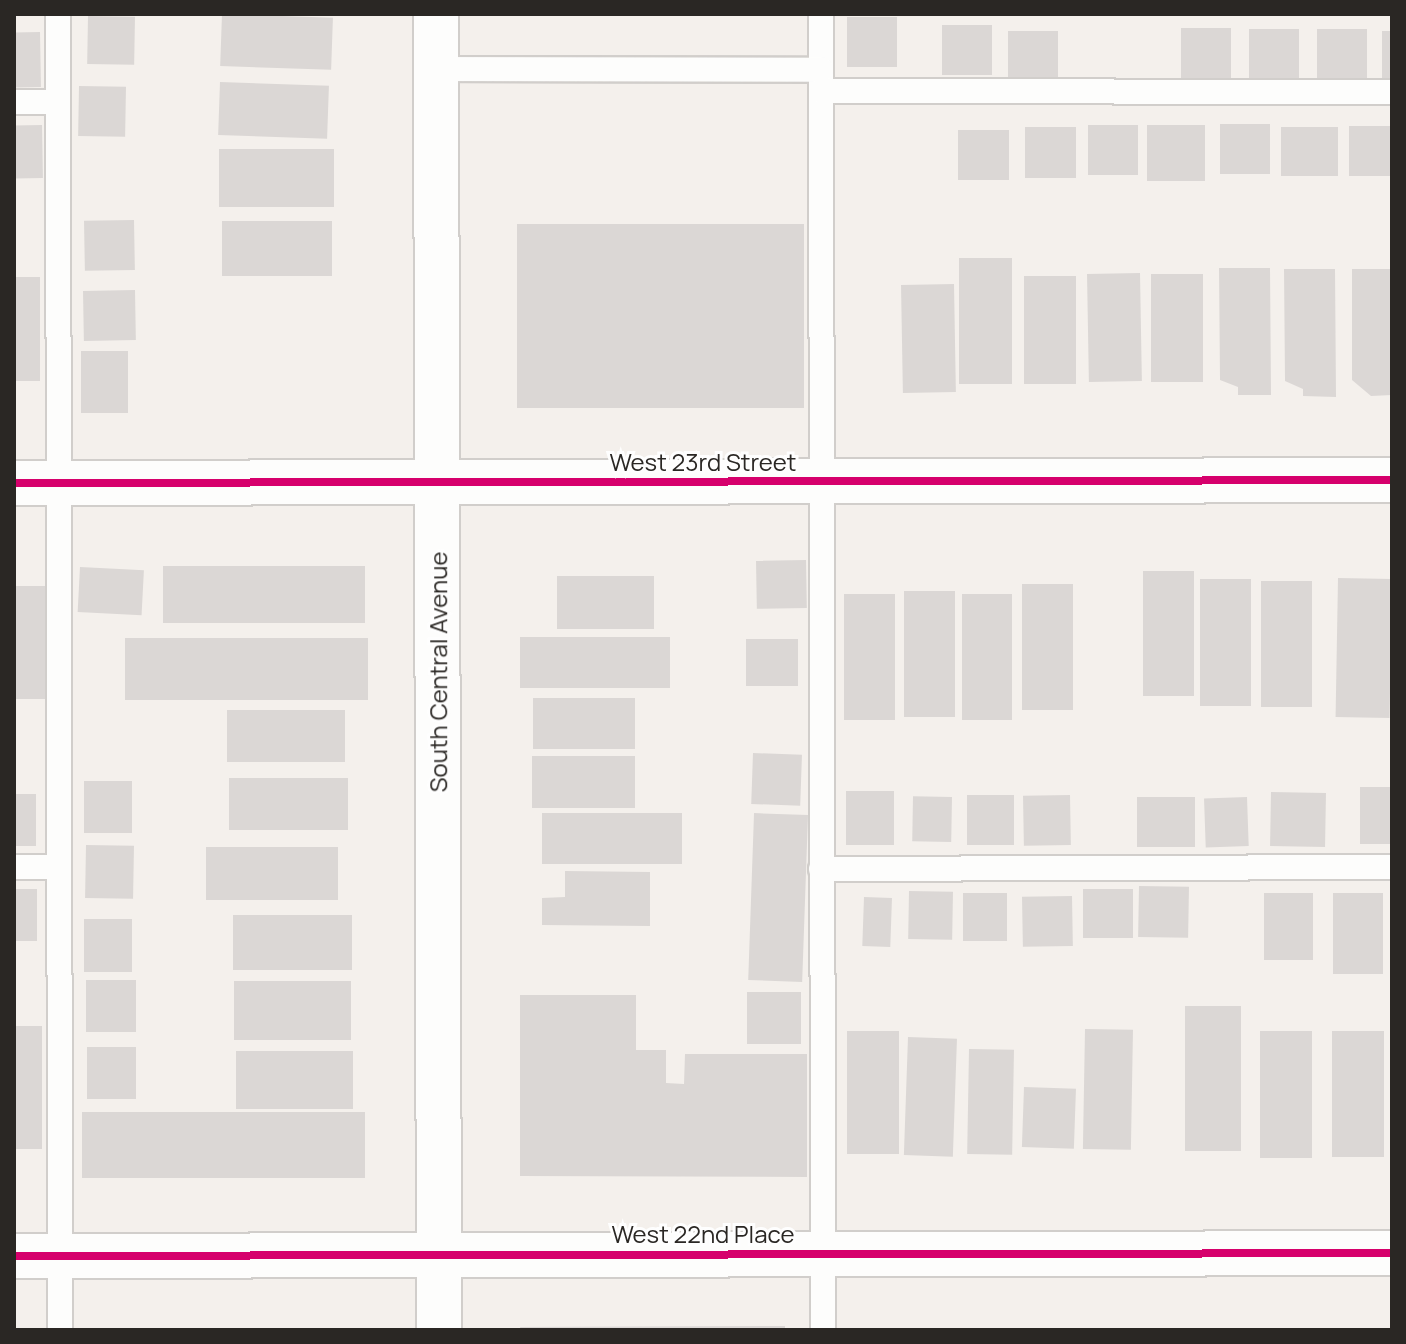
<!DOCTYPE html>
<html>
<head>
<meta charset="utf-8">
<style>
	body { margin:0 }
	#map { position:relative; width:1406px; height:1344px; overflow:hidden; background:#f4f0ec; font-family:Manrope,sans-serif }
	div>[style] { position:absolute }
	.building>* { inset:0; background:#dbd7d5; transform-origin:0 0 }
	.roads { filter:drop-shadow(2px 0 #d1cecb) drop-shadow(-2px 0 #d1cecb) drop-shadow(0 2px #d1cecb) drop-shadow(0 -2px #d1cecb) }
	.service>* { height:24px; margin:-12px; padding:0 12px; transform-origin:12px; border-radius:12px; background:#fdfdfc }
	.minor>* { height:44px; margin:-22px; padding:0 22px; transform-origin:22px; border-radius:22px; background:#fdfdfc }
	.tertiary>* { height:44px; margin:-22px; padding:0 22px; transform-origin:22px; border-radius:22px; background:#fdfdfc }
	.cycleway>* { height:8px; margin:-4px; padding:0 4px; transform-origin:4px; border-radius:4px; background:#d6006c }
	span { translate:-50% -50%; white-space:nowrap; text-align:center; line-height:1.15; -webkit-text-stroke:6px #fefefe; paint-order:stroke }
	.street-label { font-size:24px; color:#2a2724 }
	.frame { position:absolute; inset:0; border:16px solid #2a2724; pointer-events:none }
</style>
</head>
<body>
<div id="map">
	<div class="building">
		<div style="left:222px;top:14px;width:111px;height:52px;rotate:2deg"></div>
		<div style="left:88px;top:16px;width:47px;height:48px;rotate:1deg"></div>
		<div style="left:847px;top:17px;width:50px;height:50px"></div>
		<div style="left:942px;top:25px;width:50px;height:50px"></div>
		<div style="left:1181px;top:28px;width:50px;height:50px"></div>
		<div style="left:1249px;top:29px;width:50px;height:50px"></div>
		<div style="left:1317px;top:29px;width:50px;height:51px"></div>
		<div style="left:1008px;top:31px;width:50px;height:50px"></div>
		<div style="left:1382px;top:31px;width:10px;height:50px"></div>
		<div style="left:40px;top:32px;width:55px;height:26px;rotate:89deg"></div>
		<div style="left:220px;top:82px;width:109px;height:53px;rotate:2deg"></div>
		<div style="left:79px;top:86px;width:47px;height:50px;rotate:1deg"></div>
		<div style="left:1220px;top:124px;width:50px;height:50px"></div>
		<div style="left:42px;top:125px;width:53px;height:28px;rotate:89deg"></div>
		<div style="left:1088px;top:125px;width:50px;height:50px"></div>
		<div style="left:1147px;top:125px;width:58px;height:56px"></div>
		<div style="left:1349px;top:126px;width:43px;height:50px"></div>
		<div style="left:1025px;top:127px;width:51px;height:51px"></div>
		<div style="left:1338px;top:127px;width:49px;height:57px;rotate:90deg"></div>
		<div style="left:958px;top:130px;width:51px;height:50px"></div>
		<div style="left:219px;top:149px;width:115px;height:58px"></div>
		<div style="left:134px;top:220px;width:50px;height:50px;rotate:89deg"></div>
		<div style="left:222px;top:221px;width:110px;height:55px"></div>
		<div style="left:804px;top:224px;width:184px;height:287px;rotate:90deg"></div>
		<div style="left:1012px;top:258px;width:126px;height:53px;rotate:90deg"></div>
		<div style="clip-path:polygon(1219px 268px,1270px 268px,1271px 395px,1238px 395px,1238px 387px,1220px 380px)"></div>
		<div style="clip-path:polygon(1284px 269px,1335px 269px,1336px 397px,1303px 396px,1303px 389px,1285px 381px)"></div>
		<div style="clip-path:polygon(1352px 269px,1392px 269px,1392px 395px,1371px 396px,1352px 380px)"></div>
		<div style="left:1140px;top:273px;width:108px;height:53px;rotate:89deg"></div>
		<div style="left:1151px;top:274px;width:52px;height:108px"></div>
		<div style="left:1024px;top:276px;width:52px;height:108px"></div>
		<div style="left:14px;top:277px;width:26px;height:104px"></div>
		<div style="left:954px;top:284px;width:108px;height:53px;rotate:89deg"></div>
		<div style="left:135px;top:290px;width:50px;height:52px;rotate:89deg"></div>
		<div style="left:81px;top:351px;width:47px;height:62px"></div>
		<div style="left:806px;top:560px;width:48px;height:50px;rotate:89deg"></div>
		<div style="left:163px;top:566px;width:202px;height:57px"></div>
		<div style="left:80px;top:567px;width:64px;height:45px;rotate:3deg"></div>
		<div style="left:1143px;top:571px;width:51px;height:125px"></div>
		<div style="left:557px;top:576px;width:97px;height:53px"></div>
		<div style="left:1338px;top:578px;width:54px;height:139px;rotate:1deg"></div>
		<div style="left:1251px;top:579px;width:127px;height:51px;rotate:90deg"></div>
		<div style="left:1261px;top:581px;width:51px;height:126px"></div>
		<div style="left:1073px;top:584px;width:126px;height:51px;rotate:90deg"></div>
		<div style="left:14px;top:586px;width:31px;height:113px"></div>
		<div style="left:904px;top:591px;width:51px;height:126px"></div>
		<div style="left:895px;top:594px;width:126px;height:51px;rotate:90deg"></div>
		<div style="left:962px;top:594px;width:50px;height:126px"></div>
		<div style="left:520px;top:637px;width:150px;height:51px"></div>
		<div style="left:125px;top:638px;width:243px;height:62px"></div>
		<div style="left:746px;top:639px;width:52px;height:47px"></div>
		<div style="left:533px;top:698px;width:102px;height:51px"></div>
		<div style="left:345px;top:710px;width:52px;height:118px;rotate:90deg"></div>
		<div style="left:753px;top:753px;width:49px;height:51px;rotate:2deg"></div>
		<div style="left:532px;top:756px;width:103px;height:52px"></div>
		<div style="left:229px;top:778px;width:119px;height:52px"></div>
		<div style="left:84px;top:781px;width:48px;height:52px"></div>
		<div style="left:1360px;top:787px;width:32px;height:57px"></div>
		<div style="left:846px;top:791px;width:48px;height:54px"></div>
		<div style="left:1271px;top:792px;width:55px;height:54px;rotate:1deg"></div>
		<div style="left:14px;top:794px;width:22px;height:52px"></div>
		<div style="left:1014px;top:795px;width:50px;height:47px;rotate:90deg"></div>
		<div style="left:1070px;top:795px;width:50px;height:47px;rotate:89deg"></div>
		<div style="left:952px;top:797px;width:45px;height:39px;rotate:91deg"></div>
		<div style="left:1137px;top:797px;width:58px;height:50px"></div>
		<div style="left:1247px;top:797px;width:49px;height:43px;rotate:88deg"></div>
		<div style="left:542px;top:813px;width:140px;height:51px"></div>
		<div style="left:808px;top:815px;width:167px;height:54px;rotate:92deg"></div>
		<div style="left:86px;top:845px;width:48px;height:53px;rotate:1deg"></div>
		<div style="left:206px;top:847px;width:132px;height:53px"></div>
		<div style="clip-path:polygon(565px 871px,650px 872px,650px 926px,542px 925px,542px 898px,565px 897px)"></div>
		<div style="left:1139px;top:886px;width:50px;height:51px;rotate:1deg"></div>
		<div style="left:14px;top:889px;width:23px;height:52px"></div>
		<div style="left:1083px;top:889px;width:50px;height:49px"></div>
		<div style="left:909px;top:891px;width:44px;height:48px;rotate:1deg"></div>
		<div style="left:963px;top:893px;width:44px;height:48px"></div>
		<div style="left:1264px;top:893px;width:49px;height:67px"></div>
		<div style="left:1333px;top:893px;width:50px;height:81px"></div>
		<div style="left:1072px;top:896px;width:50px;height:50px;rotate:89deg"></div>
		<div style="left:864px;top:897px;width:28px;height:49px;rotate:2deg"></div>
		<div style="left:233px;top:915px;width:119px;height:55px"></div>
		<div style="left:84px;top:919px;width:48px;height:53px"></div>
		<div style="left:86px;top:980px;width:50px;height:52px"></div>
		<div style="left:234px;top:981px;width:117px;height:59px"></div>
		<div style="left:747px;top:992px;width:54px;height:52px"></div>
		<div style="clip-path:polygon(520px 995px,636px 995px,636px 1050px,666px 1050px,666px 1083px,684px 1084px,685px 1054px,807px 1054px,807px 1177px,520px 1176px)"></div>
		<div style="left:1241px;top:1006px;width:145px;height:56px;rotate:90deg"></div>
		<div style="left:42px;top:1026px;width:123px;height:28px;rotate:90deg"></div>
		<div style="left:1085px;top:1029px;width:48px;height:120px;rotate:1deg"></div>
		<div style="left:847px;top:1031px;width:52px;height:123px"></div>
		<div style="left:1312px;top:1031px;width:127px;height:52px;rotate:90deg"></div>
		<div style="left:1332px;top:1031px;width:52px;height:126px"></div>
		<div style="left:908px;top:1037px;width:49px;height:118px;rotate:2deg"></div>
		<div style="left:87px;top:1047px;width:49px;height:52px"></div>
		<div style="left:969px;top:1049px;width:45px;height:105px;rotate:1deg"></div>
		<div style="left:353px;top:1051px;width:58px;height:117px;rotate:90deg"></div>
		<div style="left:1024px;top:1087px;width:52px;height:60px;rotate:2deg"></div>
		<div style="left:82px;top:1112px;width:283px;height:66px"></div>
		<div style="clip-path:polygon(785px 1326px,785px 1330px,521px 1330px,520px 1327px)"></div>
	</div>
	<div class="roads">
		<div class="service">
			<div style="left:58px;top:14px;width:1316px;rotate:89.91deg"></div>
			<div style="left:821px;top:14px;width:1316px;rotate:89.91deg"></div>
			<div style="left:437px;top:69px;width:384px;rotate:0.1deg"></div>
			<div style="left:821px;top:91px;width:571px;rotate:0.1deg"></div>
			<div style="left:14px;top:102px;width:44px"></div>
			<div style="left:14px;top:867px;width:45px"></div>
			<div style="left:821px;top:869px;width:571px;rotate:-0.2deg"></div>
		</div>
		<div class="minor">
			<div style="left:14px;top:483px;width:1378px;rotate:-0.12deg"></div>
			<div style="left:14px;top:1256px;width:1378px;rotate:-0.12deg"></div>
		</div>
		<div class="tertiary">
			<div style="left:436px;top:14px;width:1316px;rotate:89.87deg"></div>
		</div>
	</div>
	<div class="cycleway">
		<div style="left:14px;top:483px;width:1378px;rotate:-0.12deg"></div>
		<div style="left:14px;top:1256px;width:1378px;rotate:-0.12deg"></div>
	</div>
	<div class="street-label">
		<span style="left:703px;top:462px">West 23rd Street</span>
		<span style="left:438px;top:672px;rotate:-90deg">South Central Avenue</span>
		<span style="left:703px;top:1234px">West 22nd Place</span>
	</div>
	<div class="frame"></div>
</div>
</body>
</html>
